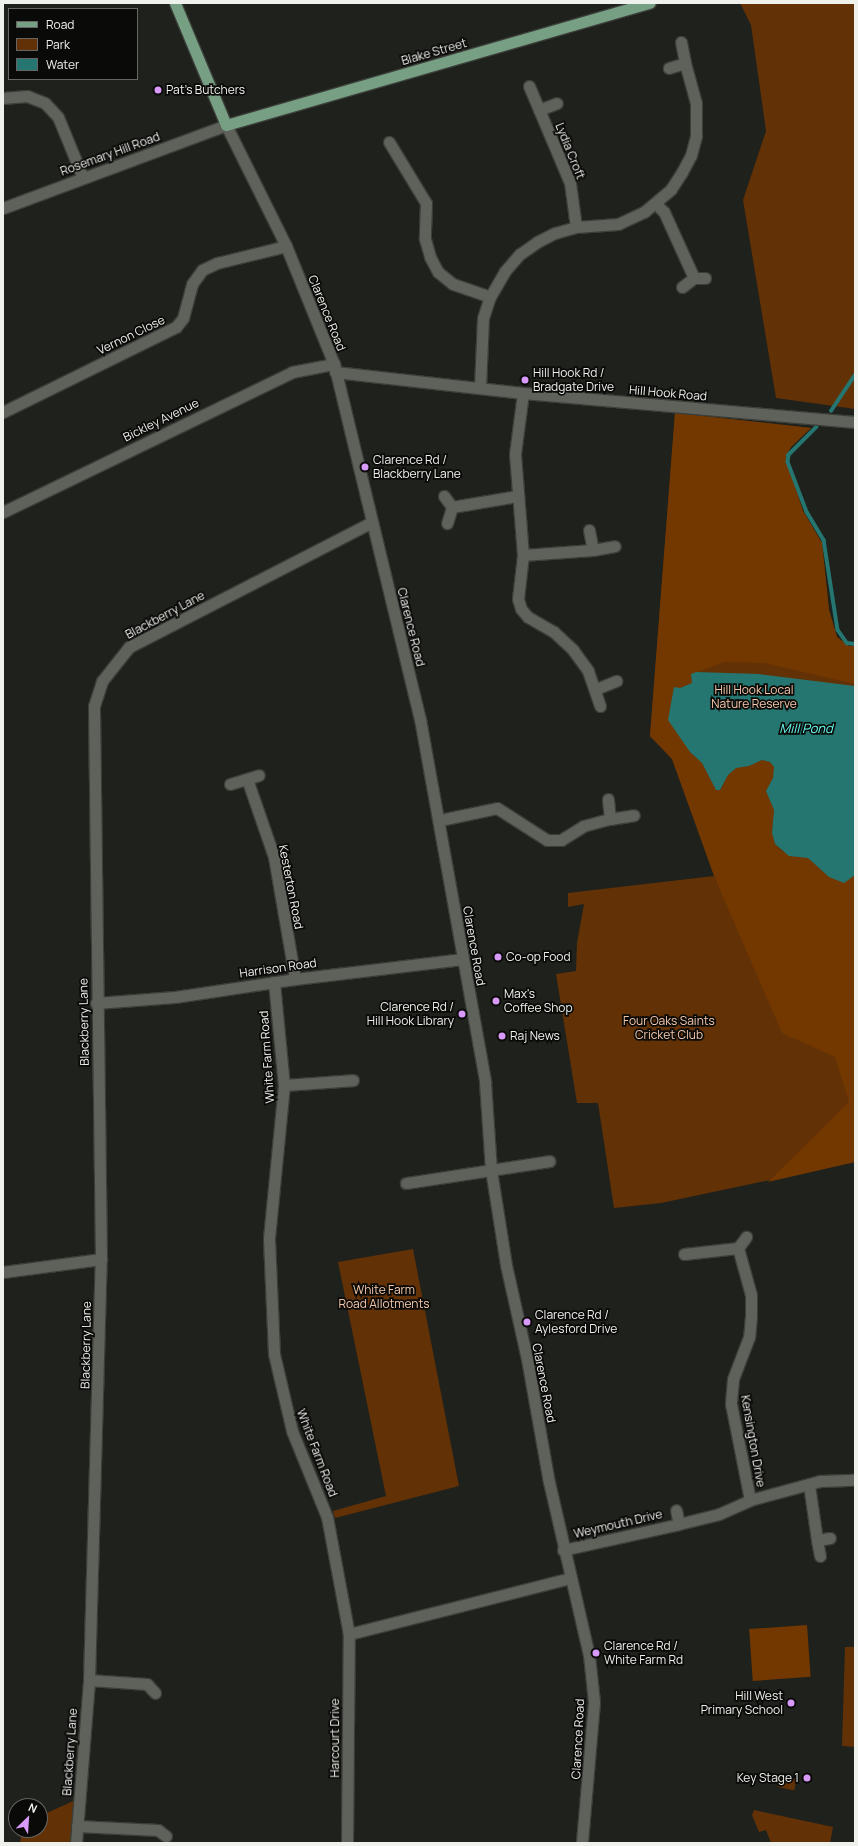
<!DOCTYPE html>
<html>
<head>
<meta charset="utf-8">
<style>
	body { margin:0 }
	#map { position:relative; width:858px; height:1846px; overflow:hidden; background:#1f211c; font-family:Manrope,sans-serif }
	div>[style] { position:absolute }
	.green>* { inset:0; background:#623106; transform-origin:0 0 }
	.forest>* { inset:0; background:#733700; transform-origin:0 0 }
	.water>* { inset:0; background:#257671 }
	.stream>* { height:3.5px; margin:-1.75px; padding:0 1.75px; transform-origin:1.75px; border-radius:1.75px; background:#257671 }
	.roads { filter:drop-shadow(1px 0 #3c3e3a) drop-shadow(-1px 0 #3c3e3a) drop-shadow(0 1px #3c3e3a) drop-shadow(0 -1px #3c3e3a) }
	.minor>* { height:11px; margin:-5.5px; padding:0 5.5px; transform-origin:5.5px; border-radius:5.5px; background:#5f615b }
	.tertiary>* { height:11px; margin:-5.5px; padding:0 5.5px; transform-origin:5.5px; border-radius:5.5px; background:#5f615b }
	.secondary>* { height:11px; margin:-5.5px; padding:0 5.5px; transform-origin:5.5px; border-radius:5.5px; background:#5f615b }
	.primary>* { height:11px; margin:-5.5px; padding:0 5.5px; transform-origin:5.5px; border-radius:5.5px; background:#769f83 }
	.dots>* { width:11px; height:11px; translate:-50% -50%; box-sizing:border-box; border:2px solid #0a0a08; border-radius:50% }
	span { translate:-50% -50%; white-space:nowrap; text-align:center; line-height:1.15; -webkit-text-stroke:3.5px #0a0a08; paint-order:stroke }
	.street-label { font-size:12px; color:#eff1ed }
	.poi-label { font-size:12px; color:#eff1ed }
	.left { translate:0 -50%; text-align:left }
	.right { translate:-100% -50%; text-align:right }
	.park-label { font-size:12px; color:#f5c8ac }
	.water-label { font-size:13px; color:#66f9ef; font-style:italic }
	.frame { position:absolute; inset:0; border:4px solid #eff1ed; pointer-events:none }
	.legend { position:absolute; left:8px; top:8px; width:130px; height:72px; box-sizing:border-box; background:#0a0a08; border:1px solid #666664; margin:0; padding:5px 7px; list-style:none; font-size:12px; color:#eff1ed }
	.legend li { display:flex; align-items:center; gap:8px; height:20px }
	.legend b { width:20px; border:1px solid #666664 }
	.north { position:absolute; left:8px; top:1798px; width:40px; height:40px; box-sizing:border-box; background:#0a0a08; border:1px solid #666664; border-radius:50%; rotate:25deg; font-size:11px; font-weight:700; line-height:16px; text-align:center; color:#eff1ed }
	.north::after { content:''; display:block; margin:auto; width:14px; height:18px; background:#d89af8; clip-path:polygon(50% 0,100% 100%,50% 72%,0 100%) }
</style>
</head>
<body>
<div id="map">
	<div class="green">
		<div style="clip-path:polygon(740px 3px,855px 3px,855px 409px,776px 398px,743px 200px,766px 131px,751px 25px)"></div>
		<div style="clip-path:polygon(675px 413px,811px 428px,791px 447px,786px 456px,787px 462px,803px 511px,822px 543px,829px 610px,837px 637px,849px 646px,855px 646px,855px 1162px,661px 1203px,614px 1208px,598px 1103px,577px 1103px,556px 974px,576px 971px,577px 943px,584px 904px,568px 907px,568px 893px,714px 876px,722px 894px,672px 759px,650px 736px)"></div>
		<div style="clip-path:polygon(413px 1249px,459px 1486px,335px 1518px,333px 1511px,386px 1496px,338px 1262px)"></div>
		<div style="clip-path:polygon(845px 1647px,855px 1647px,855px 1747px,842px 1746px)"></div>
		<div style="left:780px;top:1776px;width:17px;height:11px;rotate:13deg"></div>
		<div style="clip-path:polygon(80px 1798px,76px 1843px,20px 1843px,22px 1830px,40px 1830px,40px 1816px)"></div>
		<div style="clip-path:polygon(754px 1810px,833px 1827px,830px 1843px,771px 1843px,766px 1830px,759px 1832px,752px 1815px)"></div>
	</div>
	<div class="forest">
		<div style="clip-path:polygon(675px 413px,811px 428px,791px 447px,786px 456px,787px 462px,803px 511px,822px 543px,829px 610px,837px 637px,849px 646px,855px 646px,855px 684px,764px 663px,724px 662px,692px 674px,692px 683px,680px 688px,690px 752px,702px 763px,716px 790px,721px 790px,728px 775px,736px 768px,749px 766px,762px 760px,770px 762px,774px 767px,773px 778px,766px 791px,774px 809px,772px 833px,775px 844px,781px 851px,808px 858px,823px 872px,849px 877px,855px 875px,855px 1162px,768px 1182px,849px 1102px,835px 1057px,782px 1033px,714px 876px,672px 759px,650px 736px)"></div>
		<div style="left:807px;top:1625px;width:52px;height:58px;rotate:86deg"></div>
	</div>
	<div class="water">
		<div style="clip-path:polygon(696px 672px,759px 674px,855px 686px,855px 875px,844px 883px,829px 877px,808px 858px,789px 856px,775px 844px,772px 833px,774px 810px,766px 791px,773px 778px,774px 767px,770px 762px,762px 760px,749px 766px,736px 768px,728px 775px,720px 790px,716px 790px,702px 763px,690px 752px,668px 720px,674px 687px,680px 688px,692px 683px,691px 674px)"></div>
	</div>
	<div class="stream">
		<div style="left:831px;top:411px;width:43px;rotate:-56.3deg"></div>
		<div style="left:817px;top:427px;width:40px;rotate:135deg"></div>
		<div style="left:789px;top:455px;width:7px;rotate:98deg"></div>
		<div style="left:788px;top:462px;width:53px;rotate:69.2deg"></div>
		<div style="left:807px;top:512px;width:33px;rotate:59deg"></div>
		<div style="left:824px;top:540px;width:91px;rotate:81.2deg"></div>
		<div style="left:838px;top:630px;width:16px;rotate:55deg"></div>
		<div style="left:847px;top:643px;width:8px;rotate:7deg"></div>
	</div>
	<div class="roads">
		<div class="minor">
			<div style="left:681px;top:42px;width:21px;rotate:79deg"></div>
			<div style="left:529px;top:86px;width:105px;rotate:67.1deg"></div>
			<div style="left:570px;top:183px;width:44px;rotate:82.2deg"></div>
			<div style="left:3px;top:98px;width:24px;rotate:-5deg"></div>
			<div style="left:27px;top:96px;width:19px;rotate:21deg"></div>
			<div style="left:45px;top:103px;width:19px;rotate:47deg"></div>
			<div style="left:58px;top:117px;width:66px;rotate:67.7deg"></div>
			<div style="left:539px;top:110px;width:19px;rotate:-21deg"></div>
			<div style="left:389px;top:142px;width:71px;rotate:58.8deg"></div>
			<div style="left:426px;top:203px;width:36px;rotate:92deg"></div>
			<div style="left:425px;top:239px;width:19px;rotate:74deg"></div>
			<div style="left:430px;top:257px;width:17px;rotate:62deg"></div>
			<div style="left:438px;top:272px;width:19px;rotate:39deg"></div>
			<div style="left:453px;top:284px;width:39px;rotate:19deg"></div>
			<div style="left:656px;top:204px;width:11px;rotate:45deg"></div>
			<div style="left:664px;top:212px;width:72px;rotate:65.6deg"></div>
			<div style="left:694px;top:278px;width:11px"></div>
			<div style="left:682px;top:287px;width:15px;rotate:-37deg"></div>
			<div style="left:335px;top:372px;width:189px;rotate:6.4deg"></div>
			<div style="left:523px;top:393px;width:333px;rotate:5deg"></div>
			<div style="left:480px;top:387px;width:69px;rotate:-87.5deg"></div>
			<div style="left:483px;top:318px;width:22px;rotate:-72deg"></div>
			<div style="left:490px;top:297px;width:30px;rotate:-60deg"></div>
			<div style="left:505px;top:271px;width:23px;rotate:-49deg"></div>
			<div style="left:520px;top:254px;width:21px;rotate:-35deg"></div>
			<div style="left:537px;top:242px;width:20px;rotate:-27deg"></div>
			<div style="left:555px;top:233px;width:22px;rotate:-16deg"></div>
			<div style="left:576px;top:227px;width:42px;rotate:-4.1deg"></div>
			<div style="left:618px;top:224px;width:29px;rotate:-25deg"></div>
			<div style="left:644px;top:212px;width:35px;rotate:-40deg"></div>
			<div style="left:671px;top:189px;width:20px;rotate:-57deg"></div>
			<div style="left:682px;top:172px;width:19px;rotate:-62deg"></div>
			<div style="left:691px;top:155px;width:20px;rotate:-75deg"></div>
			<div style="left:696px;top:136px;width:33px;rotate:-90deg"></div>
			<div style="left:696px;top:103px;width:41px;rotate:-105.4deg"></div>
			<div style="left:685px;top:63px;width:17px;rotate:163deg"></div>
			<div style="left:523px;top:393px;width:62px;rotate:97.5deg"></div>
			<div style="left:515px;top:454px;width:101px;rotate:85.5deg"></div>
			<div style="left:523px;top:555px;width:44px;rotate:96.5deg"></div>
			<div style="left:518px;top:599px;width:10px;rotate:73deg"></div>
			<div style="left:521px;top:609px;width:11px;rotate:49deg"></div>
			<div style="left:528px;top:617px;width:30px;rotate:30deg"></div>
			<div style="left:554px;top:632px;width:26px;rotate:43deg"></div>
			<div style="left:573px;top:650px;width:26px;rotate:54deg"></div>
			<div style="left:588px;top:671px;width:37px;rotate:71deg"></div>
			<div style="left:3px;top:412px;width:193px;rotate:-26.2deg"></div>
			<div style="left:176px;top:327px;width:11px;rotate:-52deg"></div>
			<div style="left:183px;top:318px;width:35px;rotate:-75deg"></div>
			<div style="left:192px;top:284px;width:17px;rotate:-54deg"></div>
			<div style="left:202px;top:270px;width:17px;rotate:-25deg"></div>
			<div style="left:217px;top:263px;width:71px;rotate:-13.8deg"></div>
			<div style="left:444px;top:496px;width:14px;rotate:54deg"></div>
			<div style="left:452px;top:507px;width:17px;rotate:107deg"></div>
			<div style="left:452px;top:507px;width:66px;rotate:-9.6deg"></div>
			<div style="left:3px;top:512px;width:321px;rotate:-25.8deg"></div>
			<div style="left:292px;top:372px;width:43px;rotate:-10.8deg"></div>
			<div style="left:589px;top:530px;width:20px;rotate:79deg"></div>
			<div style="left:593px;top:550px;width:22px;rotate:-10deg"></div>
			<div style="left:523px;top:555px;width:70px;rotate:-4.1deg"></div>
			<div style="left:596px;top:689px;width:22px;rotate:-22deg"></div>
			<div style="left:247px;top:779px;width:83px;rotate:70.9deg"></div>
			<div style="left:274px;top:857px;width:124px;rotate:80.2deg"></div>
			<div style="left:230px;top:784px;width:30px;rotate:-17deg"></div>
			<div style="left:610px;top:819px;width:24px;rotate:-9deg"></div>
			<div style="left:440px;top:820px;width:58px;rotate:-11.9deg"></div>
			<div style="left:497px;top:808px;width:59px;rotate:32.6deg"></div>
			<div style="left:547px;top:840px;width:14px"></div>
			<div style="left:561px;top:840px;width:26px;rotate:-32deg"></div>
			<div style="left:583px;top:826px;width:28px;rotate:-15deg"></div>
			<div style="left:610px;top:819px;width:20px;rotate:-96deg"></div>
			<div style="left:274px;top:982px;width:103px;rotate:84.5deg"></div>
			<div style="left:284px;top:1085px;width:155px;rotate:95.6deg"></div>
			<div style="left:269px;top:1239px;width:115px;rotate:87.5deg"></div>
			<div style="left:274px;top:1354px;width:79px;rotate:76.8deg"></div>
			<div style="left:292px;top:1431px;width:93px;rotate:67.9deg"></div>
			<div style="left:327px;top:1517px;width:119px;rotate:79.4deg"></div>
			<div style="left:349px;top:1634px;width:228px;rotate:-14.2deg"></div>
			<div style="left:96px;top:1003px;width:79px;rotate:-4.3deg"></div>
			<div style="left:175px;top:997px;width:121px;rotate:-8.5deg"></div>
			<div style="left:295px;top:979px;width:169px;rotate:-6.8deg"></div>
			<div style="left:284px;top:1085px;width:69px;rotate:-4.1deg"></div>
			<div style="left:406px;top:1183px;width:145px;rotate:-8.7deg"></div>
			<div style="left:738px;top:1248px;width:49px;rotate:74.5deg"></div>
			<div style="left:751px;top:1295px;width:21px;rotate:90deg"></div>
			<div style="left:751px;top:1316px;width:21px;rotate:95deg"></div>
			<div style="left:749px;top:1337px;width:45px;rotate:110.9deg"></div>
			<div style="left:733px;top:1379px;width:25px;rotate:95deg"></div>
			<div style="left:731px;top:1404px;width:98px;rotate:78.8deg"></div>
			<div style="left:684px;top:1254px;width:54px;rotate:-6.3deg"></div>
			<div style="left:738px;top:1248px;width:14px;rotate:-54deg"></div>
			<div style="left:3px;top:1272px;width:99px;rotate:-7.6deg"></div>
			<div style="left:809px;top:1485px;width:56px;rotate:81.7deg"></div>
			<div style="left:679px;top:1524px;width:41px;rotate:-14deg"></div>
			<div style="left:719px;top:1514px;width:34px;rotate:-24deg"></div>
			<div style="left:750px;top:1500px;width:73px;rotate:-15.2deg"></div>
			<div style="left:820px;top:1481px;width:35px;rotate:-2deg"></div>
			<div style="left:563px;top:1550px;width:119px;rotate:-12.6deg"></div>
			<div style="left:679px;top:1524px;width:14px;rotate:-102deg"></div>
			<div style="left:820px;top:1556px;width:16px;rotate:-101deg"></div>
			<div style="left:817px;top:1540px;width:13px;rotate:-9deg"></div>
			<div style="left:89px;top:1680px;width:58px;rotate:3.9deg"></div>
			<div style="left:147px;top:1684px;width:12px;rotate:48deg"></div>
			<div style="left:77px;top:1826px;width:81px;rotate:2.8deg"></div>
			<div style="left:158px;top:1830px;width:10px;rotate:37deg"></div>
			<div style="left:76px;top:1843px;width:164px;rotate:-85.4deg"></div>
			<div style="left:89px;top:1680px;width:421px;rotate:-88.4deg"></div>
			<div style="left:101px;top:1259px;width:553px;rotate:-90.73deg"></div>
			<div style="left:94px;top:706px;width:26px;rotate:-72deg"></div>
			<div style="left:102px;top:681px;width:43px;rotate:-51.5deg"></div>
			<div style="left:129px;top:647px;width:273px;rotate:-27.2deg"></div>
			<div style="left:347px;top:1843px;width:209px;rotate:-89.5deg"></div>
		</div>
		<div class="tertiary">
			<div style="left:226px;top:125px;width:135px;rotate:63.6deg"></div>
			<div style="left:286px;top:246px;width:127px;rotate:67.9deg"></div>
			<div style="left:334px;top:364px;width:365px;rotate:76.4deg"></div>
			<div style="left:420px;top:719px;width:369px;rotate:79.8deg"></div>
			<div style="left:485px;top:1082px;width:88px;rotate:86.1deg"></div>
			<div style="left:491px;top:1170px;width:96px;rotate:81deg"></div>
			<div style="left:506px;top:1265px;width:96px;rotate:77.4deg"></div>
			<div style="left:527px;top:1359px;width:125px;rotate:79.9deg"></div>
			<div style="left:549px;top:1482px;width:178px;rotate:77deg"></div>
			<div style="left:589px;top:1655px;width:47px;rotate:83.9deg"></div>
			<div style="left:594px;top:1702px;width:142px;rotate:94.9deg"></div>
		</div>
		<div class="secondary">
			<div style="left:3px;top:208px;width:238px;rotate:-20.4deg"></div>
		</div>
		<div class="primary">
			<div style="left:175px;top:3px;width:132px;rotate:67.3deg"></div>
			<div style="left:226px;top:125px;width:441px;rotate:-16.1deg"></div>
		</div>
	</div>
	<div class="dots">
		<div style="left:158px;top:90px;background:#d89af8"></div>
		<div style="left:525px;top:380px;background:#d89af8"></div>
		<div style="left:365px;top:467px;background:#d89af8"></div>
		<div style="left:498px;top:957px;background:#d89af8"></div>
		<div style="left:496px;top:1001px;background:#d89af8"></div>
		<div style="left:462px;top:1014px;background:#d89af8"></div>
		<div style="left:502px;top:1036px;background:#d89af8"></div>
		<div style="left:527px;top:1322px;background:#d89af8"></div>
		<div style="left:596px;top:1653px;background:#d89af8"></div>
		<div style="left:791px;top:1703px;background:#d89af8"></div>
		<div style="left:807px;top:1778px;background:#d89af8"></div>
	</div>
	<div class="street-label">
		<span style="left:434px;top:52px;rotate:-16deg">Blake Street</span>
		<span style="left:570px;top:151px;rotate:68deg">Lydia Croft</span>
		<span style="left:110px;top:154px;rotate:-20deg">Rosemary Hill Road</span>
		<span style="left:327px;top:313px;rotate:68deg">Clarence Road</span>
		<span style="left:131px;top:335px;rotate:-26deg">Vernon Close</span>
		<span style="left:668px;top:393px;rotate:5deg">Hill Hook Road</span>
		<span style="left:161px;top:420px;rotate:-26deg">Bickley Avenue</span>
		<span style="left:165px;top:615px;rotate:-28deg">Blackberry Lane</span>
		<span style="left:411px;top:627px;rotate:76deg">Clarence Road</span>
		<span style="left:291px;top:887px;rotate:79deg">Kesterton Road</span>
		<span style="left:474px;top:946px;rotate:80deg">Clarence Road</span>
		<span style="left:278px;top:968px;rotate:-8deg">Harrison Road</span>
		<span style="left:84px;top:1022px;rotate:-91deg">Blackberry Lane</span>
		<span style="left:267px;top:1057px;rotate:-94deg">White Farm Road</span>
		<span style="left:86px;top:1345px;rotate:-89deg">Blackberry Lane</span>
		<span style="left:544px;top:1383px;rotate:79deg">Clarence Road</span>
		<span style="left:753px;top:1441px;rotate:80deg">Kensington Drive</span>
		<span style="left:317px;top:1453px;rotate:69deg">White Farm Road</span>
		<span style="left:618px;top:1524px;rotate:-13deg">Weymouth Drive</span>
		<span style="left:335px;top:1738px;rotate:-90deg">Harcourt Drive</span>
		<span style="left:578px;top:1739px;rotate:-87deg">Clarence Road</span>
		<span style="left:70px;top:1752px;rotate:-86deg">Blackberry Lane</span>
	</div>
	<div class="poi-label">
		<span class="left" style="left:166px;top:90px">Pat's Butchers</span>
		<span class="left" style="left:533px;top:380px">Hill Hook Rd /<br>Bradgate Drive</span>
		<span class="left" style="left:373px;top:467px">Clarence Rd /<br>Blackberry Lane</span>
		<span class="left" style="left:506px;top:957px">Co-op Food</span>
		<span class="left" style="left:504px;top:1001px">Max's<br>Coffee Shop</span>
		<span class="right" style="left:454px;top:1014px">Clarence Rd /<br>Hill Hook Library</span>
		<span class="left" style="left:510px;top:1036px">Raj News</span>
		<span class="left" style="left:535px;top:1322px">Clarence Rd /<br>Aylesford Drive</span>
		<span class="left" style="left:604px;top:1653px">Clarence Rd /<br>White Farm Rd</span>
		<span class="right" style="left:783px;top:1703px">Hill West<br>Primary School</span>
		<span class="right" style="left:799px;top:1778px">Key Stage 1</span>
	</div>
	<div class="park-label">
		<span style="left:754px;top:697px">Hill Hook Local<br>Nature Reserve</span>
		<span style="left:669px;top:1028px">Four Oaks Saints<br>Cricket Club</span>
		<span style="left:384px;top:1297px">White Farm<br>Road Allotments</span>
	</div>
	<div class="water-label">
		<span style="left:806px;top:728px">Mill Pond</span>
	</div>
	<div class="frame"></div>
	<ul class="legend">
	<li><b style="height:5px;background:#769f83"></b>Road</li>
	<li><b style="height:11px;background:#623106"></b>Park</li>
	<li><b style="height:11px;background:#257671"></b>Water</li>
	</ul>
	<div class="north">N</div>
</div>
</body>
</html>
